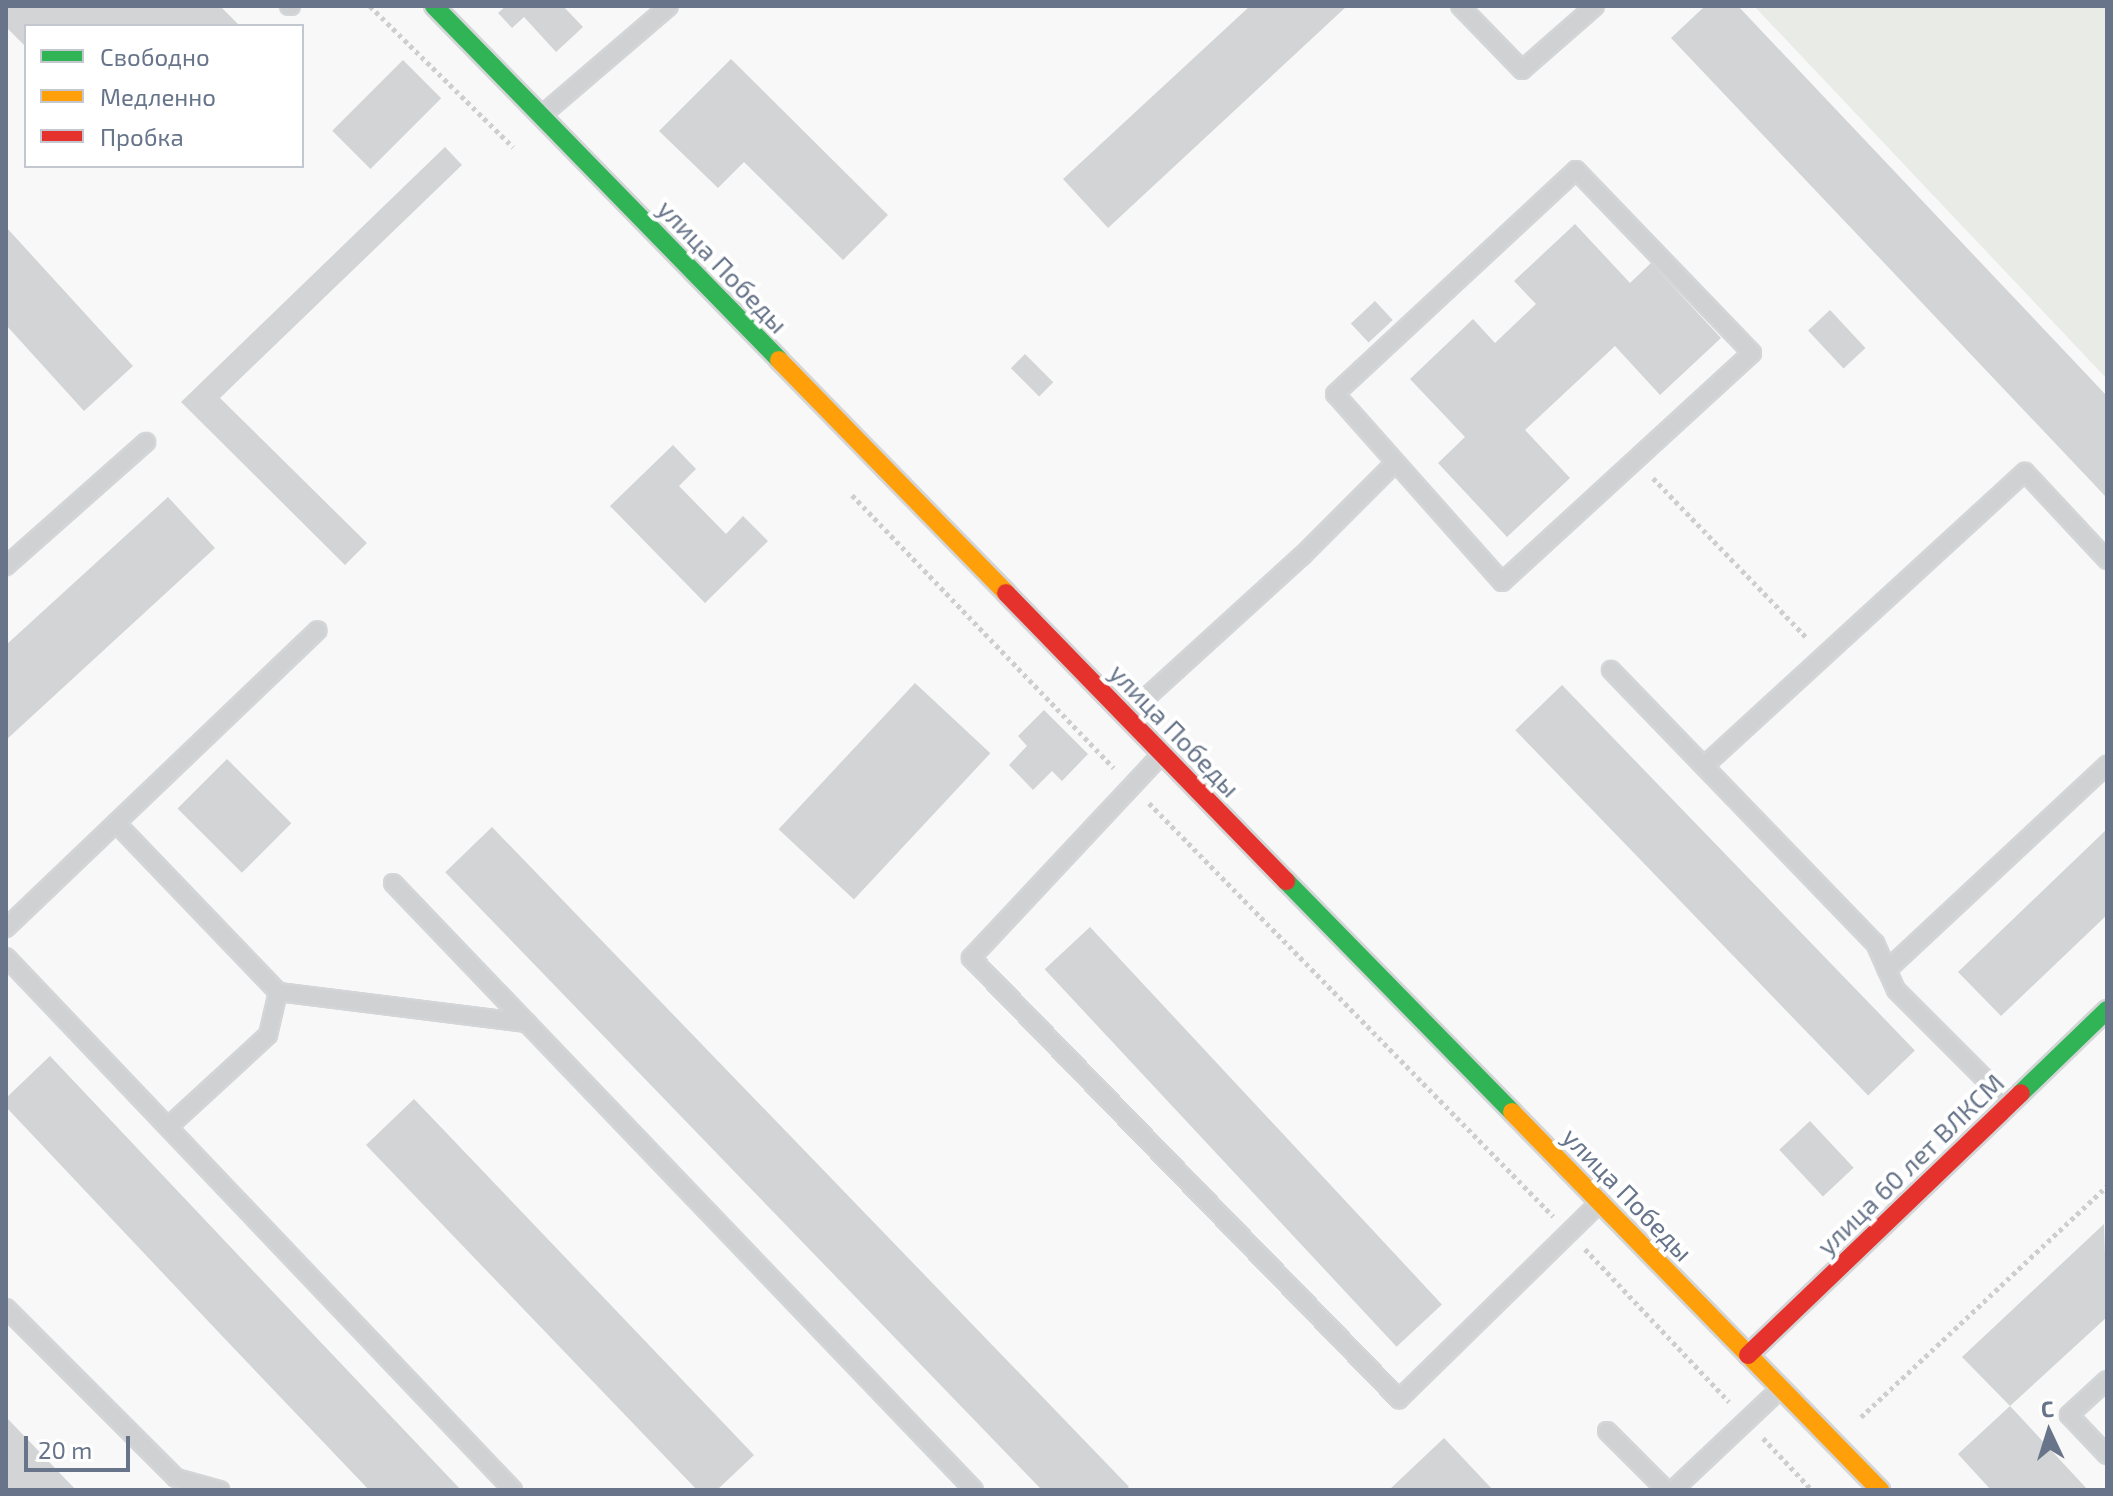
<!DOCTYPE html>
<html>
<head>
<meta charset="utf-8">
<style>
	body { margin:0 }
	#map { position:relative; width:2113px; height:1496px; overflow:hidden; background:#f8f8f8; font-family:"Exo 2",sans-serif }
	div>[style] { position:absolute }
	.green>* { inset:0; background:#e8ebe6 }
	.building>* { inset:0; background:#d3d4d5; transform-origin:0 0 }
	.path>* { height:5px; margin-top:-2.5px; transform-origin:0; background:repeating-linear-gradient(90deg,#cececf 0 4px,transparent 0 8px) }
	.roads { filter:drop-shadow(2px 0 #d3d5d7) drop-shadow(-2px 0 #d3d5d7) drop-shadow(0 2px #d3d5d7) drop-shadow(0 -2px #d3d5d7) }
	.lane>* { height:16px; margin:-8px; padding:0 8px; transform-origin:8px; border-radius:8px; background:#d0d1d3 }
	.fast>* { height:18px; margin:-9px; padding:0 9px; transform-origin:9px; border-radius:9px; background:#30b455 }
	.slow>* { height:18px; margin:-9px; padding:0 9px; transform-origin:9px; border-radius:9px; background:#ff9f0a }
	.jam>* { height:18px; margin:-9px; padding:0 9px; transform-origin:9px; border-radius:9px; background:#e5322d }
	span { translate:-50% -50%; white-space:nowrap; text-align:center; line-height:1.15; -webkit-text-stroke:8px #fff; paint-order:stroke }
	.street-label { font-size:26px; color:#677489 }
	.frame { position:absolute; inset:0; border:8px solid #677489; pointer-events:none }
	.legend { position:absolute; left:24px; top:24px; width:280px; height:144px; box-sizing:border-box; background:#fff; border:2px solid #c2c7d0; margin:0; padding:10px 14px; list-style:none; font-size:24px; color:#677489 }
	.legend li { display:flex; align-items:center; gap:16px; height:40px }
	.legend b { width:40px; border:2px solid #c2c7d0 }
	.north { position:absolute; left:2009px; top:1392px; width:80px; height:80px; -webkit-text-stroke:6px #fff; paint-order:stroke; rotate:356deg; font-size:22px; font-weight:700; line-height:32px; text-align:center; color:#677489 }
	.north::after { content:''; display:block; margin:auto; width:28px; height:36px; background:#677489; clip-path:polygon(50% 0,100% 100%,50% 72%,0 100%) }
	.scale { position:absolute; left:24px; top:1436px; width:106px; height:36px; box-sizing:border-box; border:4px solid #677489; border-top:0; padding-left:10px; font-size:24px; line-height:28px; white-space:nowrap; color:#677489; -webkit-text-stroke:6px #fff; paint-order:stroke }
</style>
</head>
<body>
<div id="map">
	<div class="green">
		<div style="clip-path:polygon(1754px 6px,2107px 6px,2107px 379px)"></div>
	</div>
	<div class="building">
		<div style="clip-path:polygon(6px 6px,220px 6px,240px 26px,26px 26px,26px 47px,6px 27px)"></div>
		<div style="clip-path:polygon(506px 6px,563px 6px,583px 27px,556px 52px,524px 17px,512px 28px,498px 13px)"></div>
		<div style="clip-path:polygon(1250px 6px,1347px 6px,1108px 228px,1063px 179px)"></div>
		<div style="clip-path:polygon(1705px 6px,1738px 6px,2107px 396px,2107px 498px,1671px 38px)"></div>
		<div style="clip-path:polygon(731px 59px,888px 215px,843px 260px,744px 162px,718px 188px,659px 131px)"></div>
		<div style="left:403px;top:60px;width:54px;height:100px;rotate:45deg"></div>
		<div style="clip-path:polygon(445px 147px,462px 165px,220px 398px,367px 543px,345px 565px,181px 402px)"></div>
		<div style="clip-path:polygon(1575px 224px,1630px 283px,1651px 263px,1721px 338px,1660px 395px,1615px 346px,1525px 430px,1570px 478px,1507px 537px,1438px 463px,1465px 437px,1410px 379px,1473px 319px,1495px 343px,1536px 304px,1514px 281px)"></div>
		<div style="clip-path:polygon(6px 227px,133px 366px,84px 411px,6px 325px)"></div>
		<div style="left:1375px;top:301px;width:26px;height:33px;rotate:47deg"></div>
		<div style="left:1830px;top:310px;width:52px;height:30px;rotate:47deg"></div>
		<div style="left:1025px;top:354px;width:40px;height:20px;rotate:45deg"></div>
		<div style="clip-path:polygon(673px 445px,696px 469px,679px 486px,726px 534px,743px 516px,768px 541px,705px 603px,610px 506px)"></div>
		<div style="clip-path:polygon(168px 497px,215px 548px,6px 740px,6px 645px)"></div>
		<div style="left:915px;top:683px;width:103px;height:200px;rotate:43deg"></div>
		<div style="left:1562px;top:685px;width:508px;height:65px;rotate:46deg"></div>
		<div style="clip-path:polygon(1044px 710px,1088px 754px,1062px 781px,1052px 771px,1033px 790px,1009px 765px,1027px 746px,1018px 736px)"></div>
		<div style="left:227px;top:759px;width:91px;height:70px;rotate:45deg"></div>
		<div style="left:492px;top:827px;width:917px;height:65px;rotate:46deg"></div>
		<div style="clip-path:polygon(2107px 829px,2107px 915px,2001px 1016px,1958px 972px)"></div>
		<div style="left:1090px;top:927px;width:516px;height:62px;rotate:47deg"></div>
		<div style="clip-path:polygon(50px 1056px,274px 1293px,461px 1490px,369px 1490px,225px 1339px,6px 1107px,6px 1098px)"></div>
		<div style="clip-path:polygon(414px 1099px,754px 1455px,717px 1490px,697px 1490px,366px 1145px)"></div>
		<div style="left:1810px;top:1121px;width:64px;height:42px;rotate:47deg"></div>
		<div style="clip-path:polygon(2104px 1224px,2107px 1317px,2010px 1406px,2088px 1490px,1991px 1490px,1958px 1454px,2010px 1406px,1962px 1357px)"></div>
		<div style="clip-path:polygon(6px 1417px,76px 1490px,6px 1490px)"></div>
		<div style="clip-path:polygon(1444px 1438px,1493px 1490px,1389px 1490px)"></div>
	</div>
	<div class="path">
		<div style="left:370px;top:6px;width:201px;rotate:44.6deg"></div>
		<div style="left:1653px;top:478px;width:222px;rotate:46.1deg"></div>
		<div style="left:852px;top:495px;width:378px;rotate:46.2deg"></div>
		<div style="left:1149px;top:803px;width:578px;rotate:45.63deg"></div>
		<div style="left:1585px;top:1249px;width:210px;rotate:46.7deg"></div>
		<div style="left:1861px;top:1417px;width:337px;rotate:-43.2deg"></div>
		<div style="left:1763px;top:1438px;width:71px;rotate:46.7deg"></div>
	</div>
	<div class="roads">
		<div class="lane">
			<div style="left:289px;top:6px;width:2px"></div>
			<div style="left:1460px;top:6px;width:89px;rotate:45.9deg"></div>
			<div style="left:1522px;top:70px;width:97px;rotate:-41.2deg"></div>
			<div style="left:542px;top:115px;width:167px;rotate:-40.6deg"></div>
			<div style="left:1576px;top:170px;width:254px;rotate:46.1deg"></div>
			<div style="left:1752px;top:353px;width:339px;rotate:137.5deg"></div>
			<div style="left:1502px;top:582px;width:251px;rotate:-131.6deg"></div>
			<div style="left:1335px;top:394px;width:329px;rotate:-42.9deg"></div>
			<div style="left:6px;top:566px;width:187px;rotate:-41.5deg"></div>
			<div style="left:1611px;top:670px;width:380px;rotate:46deg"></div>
			<div style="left:1875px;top:943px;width:51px;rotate:65.9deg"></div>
			<div style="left:1896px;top:990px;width:158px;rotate:45deg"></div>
			<div style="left:1127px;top:715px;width:236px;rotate:-42.3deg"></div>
			<div style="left:1302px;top:556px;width:130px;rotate:-45deg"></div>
			<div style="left:1161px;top:755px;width:278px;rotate:133.1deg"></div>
			<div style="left:971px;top:958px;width:615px;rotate:45.86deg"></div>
			<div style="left:1399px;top:1399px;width:279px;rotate:-44.4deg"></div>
			<div style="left:1704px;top:766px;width:435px;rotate:-42.5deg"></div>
			<div style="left:2025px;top:472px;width:120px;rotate:47deg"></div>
			<div style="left:116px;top:823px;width:234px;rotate:46.2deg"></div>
			<div style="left:278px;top:992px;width:251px;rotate:7.1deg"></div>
			<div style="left:393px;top:883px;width:840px;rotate:46.25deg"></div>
			<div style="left:6px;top:928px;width:431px;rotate:-43.7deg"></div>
			<div style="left:6px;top:957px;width:736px;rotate:46.43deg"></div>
			<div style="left:1887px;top:970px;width:301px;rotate:-43deg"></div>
			<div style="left:168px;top:1127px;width:136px;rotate:-42.6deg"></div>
			<div style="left:268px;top:1035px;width:44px;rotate:-76.9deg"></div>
			<div style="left:6px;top:1308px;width:240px;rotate:45deg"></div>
			<div style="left:176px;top:1478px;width:46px;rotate:15.3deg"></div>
			<div style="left:2107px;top:1380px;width:52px;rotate:137.4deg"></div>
			<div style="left:2069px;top:1415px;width:55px;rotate:46.5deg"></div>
			<div style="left:1607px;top:1431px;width:83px;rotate:45deg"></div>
			<div style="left:1673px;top:1490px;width:147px;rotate:-43.3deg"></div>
		</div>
		<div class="fast">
			<div style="left:434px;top:6px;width:494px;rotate:45.7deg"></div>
			<div style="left:1286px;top:881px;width:323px;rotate:45.6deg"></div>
			<div style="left:2021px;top:1093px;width:120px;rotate:-44deg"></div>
		</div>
		<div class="slow">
			<div style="left:779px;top:360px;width:325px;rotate:45.7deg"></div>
			<div style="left:1512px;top:1112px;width:528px;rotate:45.77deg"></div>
		</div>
		<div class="jam">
			<div style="left:1006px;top:593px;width:402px;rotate:45.8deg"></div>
			<div style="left:1748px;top:1355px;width:378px;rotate:-43.8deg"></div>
		</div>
	</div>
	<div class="street-label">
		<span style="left:723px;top:266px;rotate:46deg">улица Победы</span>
		<span style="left:1175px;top:730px;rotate:46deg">улица Победы</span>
		<span style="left:1910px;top:1164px;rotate:-44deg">улица 60 лет ВЛКСМ</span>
		<span style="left:1628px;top:1194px;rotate:46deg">улица Победы</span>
	</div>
	<div class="frame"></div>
	<ul class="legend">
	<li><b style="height:10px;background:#30b455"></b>Свободно</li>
	<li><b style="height:10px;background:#ff9f0a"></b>Медленно</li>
	<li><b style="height:10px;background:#e5322d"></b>Пробка</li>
	</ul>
	<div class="north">С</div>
	<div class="scale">20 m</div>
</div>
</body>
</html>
